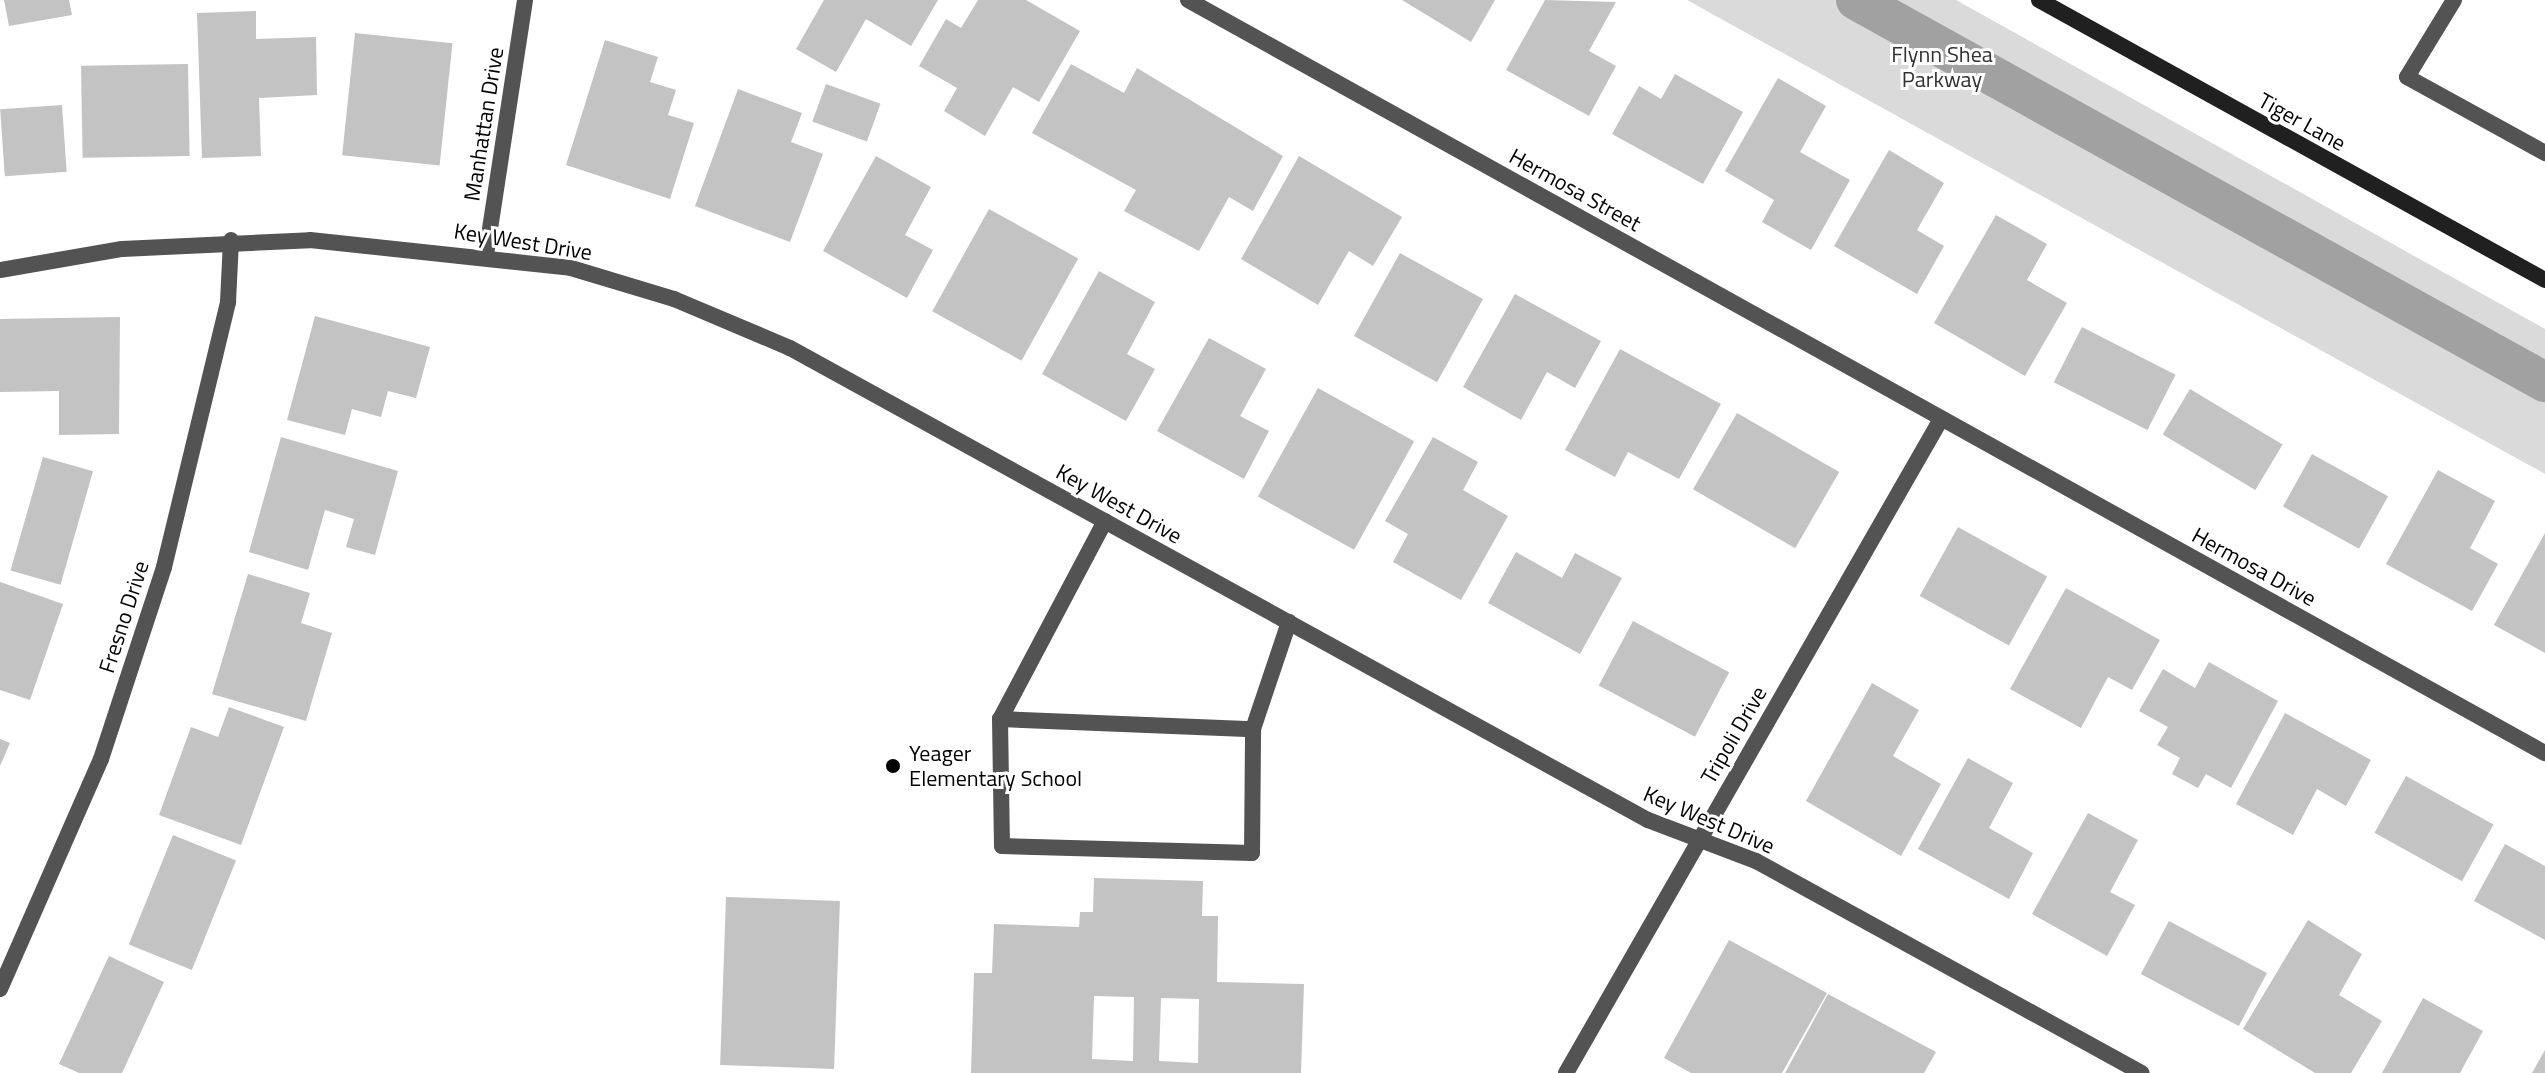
<!DOCTYPE html>
<html>
<head>
<meta charset="utf-8">
<style>
	body { margin:0 }
	#map { position:relative; width:2545px; height:1073px; overflow:hidden; background:#fff; font-family:"Titillium Web",sans-serif }
	div>[style] { position:absolute }
	.green>* { inset:0; background:#dadada }
	.canal>* { height:40px; margin:-20px; padding:0 20px; transform-origin:20px; border-radius:20px; background:#a1a1a1 }
	.building>* { inset:0; background:#c3c3c3; transform-origin:0 0 }
	.lane>* { height:16px; margin:-8px; padding:0 8px; transform-origin:8px; border-radius:8px; background:#535353 }
	.street>* { height:16px; margin:-8px; padding:0 8px; transform-origin:8px; border-radius:8px; background:#535353 }
	.secondary>* { height:16px; margin:-8px; padding:0 8px; transform-origin:8px; border-radius:8px; background:#202020 }
	.dots>* { width:22px; height:22px; translate:-50% -50%; box-sizing:border-box; border:4px solid #fff; border-radius:50% }
	span { translate:-50% -50%; white-space:nowrap; text-align:center; line-height:1.15; -webkit-text-stroke:6px #fff; paint-order:stroke }
	.park-label { font-size:22px; color:#313131 }
	.street-label { font-size:22px; color:#000 }
	.poi-label { font-size:22px; color:#000 }
	.left { translate:0 -50%; text-align:left }
</style>
</head>
<body>
<div id="map">
	<div class="green">
		<div style="clip-path:polygon(1687px 0,1956px 0,2545px 329px,2545px 474px)"></div>
	</div>
	<div class="canal">
		<div style="left:1856px;top:0;width:788px;rotate:29.01deg"></div>
	</div>
	<div class="building">
		<div style="clip-path:polygon(4px 0,69px 0,72px 15px,9px 26px)"></div>
		<div style="clip-path:polygon(824px 0,938px 0,911px 46px,866px 19px,836px 72px,796px 49px)"></div>
		<div style="clip-path:polygon(978px 0,1026px 0,1080px 31px,1039px 102px,1013px 87px,985px 136px,944px 111px,957px 88px,919px 66px,946px 19px,961px 28px)"></div>
		<div style="clip-path:polygon(1402px 0,1495px 0,1471px 42px)"></div>
		<div style="clip-path:polygon(1545px 0,1616px 2px,1589px 51px,1616px 66px,1589px 116px,1506px 70px)"></div>
		<div style="clip-path:polygon(256px 11px,256px 39px,316px 37px,317px 95px,259px 98px,261px 156px,202px 158px,197px 13px)"></div>
		<div style="left:355px;top:33px;width:98px;height:123px;rotate:6deg"></div>
		<div style="clip-path:polygon(605px 40px,658px 57px,650px 82px,676px 90px,668px 115px,694px 123px,670px 199px,566px 165px)"></div>
		<div style="left:188px;top:64px;width:92px;height:107px;rotate:89deg"></div>
		<div style="clip-path:polygon(1071px 64px,1124px 93px,1137px 68px,1283px 156px,1253px 211px,1229px 197px,1199px 251px,1124px 211px,1136px 190px,1032px 133px)"></div>
		<div style="clip-path:polygon(1675px 74px,1743px 112px,1703px 184px,1612px 134px,1639px 86px,1661px 99px)"></div>
		<div style="clip-path:polygon(1778px 78px,1826px 106px,1800px 152px,1850px 180px,1811px 250px,1762px 222px,1774px 200px,1725px 171px)"></div>
		<div style="left:826px;top:84px;width:58px;height:40px;rotate:20deg"></div>
		<div style="clip-path:polygon(738px 89px,802px 113px,791px 142px,823px 154px,790px 242px,695px 206px)"></div>
		<div style="left:62px;top:105px;width:67px;height:62px;rotate:86deg"></div>
		<div style="clip-path:polygon(1889px 150px,1944px 183px,1917px 230px,1944px 246px,1917px 294px,1834px 246px)"></div>
		<div style="clip-path:polygon(876px 156px,931px 187px,905px 235px,933px 250px,907px 298px,823px 251px)"></div>
		<div style="clip-path:polygon(1299px 156px,1402px 217px,1373px 266px,1349px 251px,1318px 305px,1241px 259px)"></div>
		<div style="left:989px;top:209px;width:102px;height:117px;rotate:29deg"></div>
		<div style="clip-path:polygon(1996px 215px,2047px 244px,2027px 280px,2067px 303px,2025px 376px,1934px 323px)"></div>
		<div style="left:1400px;top:253px;width:95px;height:95px;rotate:29deg"></div>
		<div style="clip-path:polygon(1099px 271px,1155px 302px,1127px 354px,1155px 369px,1126px 421px,1042px 374px)"></div>
		<div style="clip-path:polygon(1515px 294px,1601px 341px,1575px 388px,1547px 372px,1521px 420px,1463px 387px)"></div>
		<div style="clip-path:polygon(315px 316px,430px 347px,416px 398px,388px 391px,381px 417px,352px 409px,345px 435px,287px 420px)"></div>
		<div style="clip-path:polygon(120px 317px,119px 434px,59px 435px,59px 391px,0 392px,0 319px)"></div>
		<div style="left:2082px;top:327px;width:105px;height:62px;rotate:27deg"></div>
		<div style="clip-path:polygon(1209px 338px,1266px 369px,1240px 416px,1269px 431px,1244px 479px,1157px 431px)"></div>
		<div style="clip-path:polygon(1620px 349px,1721px 404px,1679px 479px,1628px 452px,1615px 477px,1565px 450px)"></div>
		<div style="left:1318px;top:388px;width:110px;height:124px;rotate:29deg"></div>
		<div style="left:2190px;top:389px;width:108px;height:53px;rotate:31deg"></div>
		<div style="left:1737px;top:413px;width:118px;height:88px;rotate:30deg"></div>
		<div style="clip-path:polygon(281px 437px,398px 471px,375px 555px,346px 547px,354px 519px,325px 510px,308px 570px,249px 552px)"></div>
		<div style="clip-path:polygon(1433px 437px,1478px 462px,1463px 490px,1508px 516px,1461px 600px,1393px 562px,1408px 534px,1385px 521px)"></div>
		<div style="left:2312px;top:454px;width:87px;height:60px;rotate:29deg"></div>
		<div style="left:43px;top:457px;width:52px;height:118px;rotate:16deg"></div>
		<div style="clip-path:polygon(2438px 470px,2495px 501px,2470px 548px,2498px 564px,2472px 611px,2386px 564px)"></div>
		<div style="left:1958px;top:527px;width:102px;height:79px;rotate:29deg"></div>
		<div style="clip-path:polygon(2545px 533px,2545px 653px,2494px 625px)"></div>
		<div style="clip-path:polygon(1516px 552px,1562px 578px,1575px 553px,1622px 578px,1580px 654px,1488px 603px)"></div>
		<div style="clip-path:polygon(248px 574px,310px 593px,301px 623px,332px 633px,306px 721px,212px 694px)"></div>
		<div style="clip-path:polygon(0 582px,63px 604px,30px 700px,0 690px)"></div>
		<div style="clip-path:polygon(2066px 588px,2160px 640px,2132px 690px,2108px 677px,2081px 728px,2010px 689px)"></div>
		<div style="left:1633px;top:621px;width:109px;height:73px;rotate:28deg"></div>
		<div style="clip-path:polygon(2209px 662px,2278px 701px,2231px 788px,2206px 774px,2198px 788px,2172px 774px,2180px 758px,2157px 745px,2168px 727px,2139px 711px,2163px 669px,2195px 688px)"></div>
		<div style="clip-path:polygon(1872px 683px,1919px 710px,1893px 756px,1941px 784px,1901px 856px,1806px 801px)"></div>
		<div style="clip-path:polygon(229px 707px,284px 727px,241px 845px,159px 815px,191px 727px,218px 737px)"></div>
		<div style="clip-path:polygon(2285px 713px,2371px 760px,2346px 806px,2317px 789px,2293px 835px,2236px 804px)"></div>
		<div style="clip-path:polygon(0 739px,10px 743px,0 766px)"></div>
		<div style="clip-path:polygon(1968px 758px,2013px 783px,1989px 828px,2033px 853px,2009px 899px,1918px 849px)"></div>
		<div style="left:2406px;top:776px;width:100px;height:65px;rotate:29deg"></div>
		<div style="clip-path:polygon(2088px 813px,2138px 840px,2110px 892px,2135px 905px,2107px 956px,2032px 914px)"></div>
		<div style="left:173px;top:835px;width:68px;height:118px;rotate:22deg"></div>
		<div style="clip-path:polygon(2505px 844px,2545px 866px,2545px 940px,2474px 901px)"></div>
		<div style="clip-path:polygon(evenodd,1094px 878px,1203px 881px,1202px 916px,1218px 916px,1217px 982px,1304px 984px,1301px 1073px,971px 1073px,974px 973px,992px 973px,994px 924px,1079px 927px,1080px 912px,1093px 912px,1094px 878px,1094px 996px,1134px 997px,1133px 1061px,1092px 1059px,1094px 996px,1094px 878px,1161px 998px,1199px 999px,1198px 1063px,1159px 1061px,1161px 998px)"></div>
		<div style="left:726px;top:897px;width:114px;height:168px;rotate:2deg"></div>
		<div style="clip-path:polygon(2308px 920px,2362px 954px,2339px 995px,2382px 1021px,2351px 1073px,2315px 1073px,2243px 1029px)"></div>
		<div style="left:2169px;top:921px;width:111px;height:60px;rotate:28deg"></div>
		<div style="clip-path:polygon(1729px 940px,1827px 993px,1782px 1073px,1691px 1073px,1664px 1058px)"></div>
		<div style="clip-path:polygon(109px 956px,164px 982px,122px 1073px,79px 1073px,59px 1064px)"></div>
		<div style="clip-path:polygon(1828px 994px,1936px 1052px,1924px 1073px,1785px 1073px)"></div>
		<div style="clip-path:polygon(2423px 998px,2483px 1031px,2460px 1073px,2382px 1073px)"></div>
		<div style="clip-path:polygon(2545px 1050px,2545px 1073px,2532px 1073px)"></div>
	</div>
	<div class="lane">
		<div style="left:2454px;top:0;width:90px;rotate:121.4deg"></div>
		<div style="left:2407px;top:77px;width:158px;rotate:28.8deg"></div>
		<div style="left:1105px;top:521px;width:224px;rotate:117.9deg"></div>
		<div style="left:1000px;top:719px;width:127px;rotate:89.1deg"></div>
		<div style="left:1002px;top:846px;width:250px;rotate:1.6deg"></div>
		<div style="left:1252px;top:853px;width:124px;rotate:-89.5deg"></div>
		<div style="left:1253px;top:729px;width:113px;rotate:-71.4deg"></div>
		<div style="left:1000px;top:719px;width:253px;rotate:2.3deg"></div>
	</div>
	<div class="street">
		<div style="left:1188px;top:0;width:1552px;rotate:29.03deg"></div>
		<div style="left:486px;top:255px;width:258px;rotate:-81.3deg"></div>
		<div style="left:0;top:270px;width:124px;rotate:-9.8deg"></div>
		<div style="left:122px;top:249px;width:188px;rotate:-2.7deg"></div>
		<div style="left:310px;top:240px;width:262px;rotate:6.1deg"></div>
		<div style="left:571px;top:268px;width:108px;rotate:16.8deg"></div>
		<div style="left:674px;top:299px;width:126px;rotate:22.9deg"></div>
		<div style="left:790px;top:348px;width:979px;rotate:28.82deg"></div>
		<div style="left:1648px;top:820px;width:116px;rotate:20.8deg"></div>
		<div style="left:1756px;top:861px;width:440px;rotate:28.8deg"></div>
		<div style="left:0;top:989px;width:251px;rotate:-66.3deg"></div>
		<div style="left:101px;top:759px;width:202px;rotate:-71.8deg"></div>
		<div style="left:164px;top:567px;width:273px;rotate:-76.4deg"></div>
		<div style="left:228px;top:302px;width:62px;rotate:-87.2deg"></div>
		<div style="left:1566px;top:1073px;width:754px;rotate:-60.17deg"></div>
	</div>
	<div class="secondary">
		<div style="left:2039px;top:0;width:578px;rotate:28.96deg"></div>
	</div>
	<div class="dots">
		<div style="left:893px;top:766px;background:#000"></div>
	</div>
	<div class="park-label">
		<span style="left:1942px;top:67px">Flynn Shea<br>Parkway</span>
	</div>
	<div class="street-label">
		<span style="left:2302px;top:122px;rotate:29deg">Tiger Lane</span>
		<span style="left:484px;top:124px;rotate:-81deg">Manhattan Drive</span>
		<span style="left:1575px;top:190px;rotate:29deg">Hermosa Street</span>
		<span style="left:523px;top:242px;rotate:9deg">Key West Drive</span>
		<span style="left:1119px;top:504px;rotate:29deg">Key West Drive</span>
		<span style="left:2254px;top:567px;rotate:29deg">Hermosa Drive</span>
		<span style="left:124px;top:617px;rotate:-72deg">Fresno Drive</span>
		<span style="left:1734px;top:735px;rotate:-60deg">Tripoli Drive</span>
		<span style="left:1709px;top:820px;rotate:23deg">Key West Drive</span>
	</div>
	<div class="poi-label">
		<span class="left" style="left:909px;top:766px">Yeager<br>Elementary School</span>
	</div>
</div>
</body>
</html>
